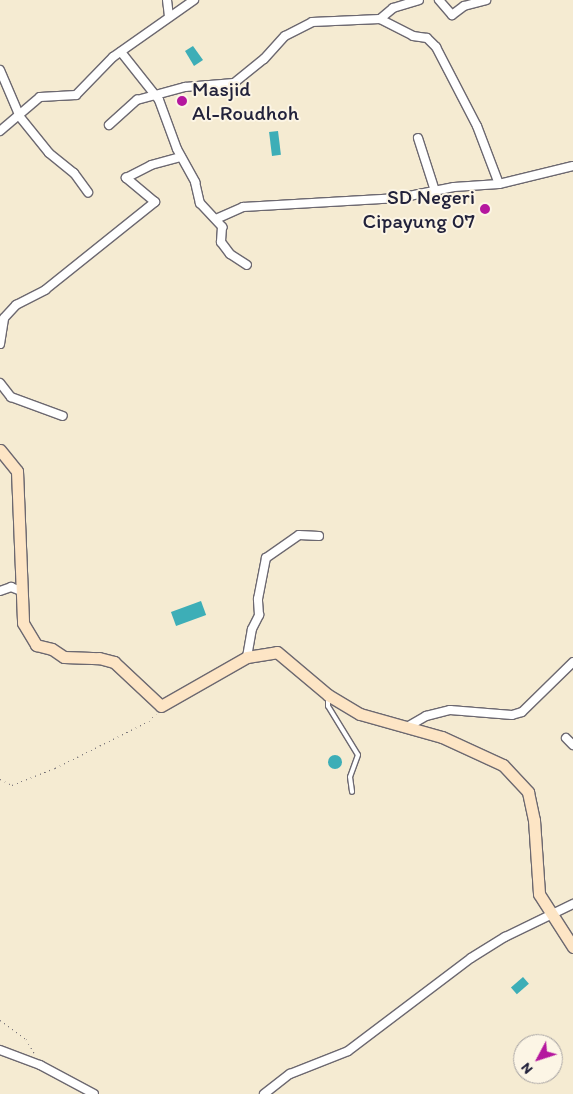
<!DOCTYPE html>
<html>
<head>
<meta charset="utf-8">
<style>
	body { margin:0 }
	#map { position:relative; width:573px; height:1094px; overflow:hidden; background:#f5ebd2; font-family:Itim,sans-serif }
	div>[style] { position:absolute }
	.water>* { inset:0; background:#3daeb7; transform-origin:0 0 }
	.round { border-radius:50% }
	.path>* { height:1px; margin-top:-0.5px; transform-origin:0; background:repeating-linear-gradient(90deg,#6c6870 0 1px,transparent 0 5px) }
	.roads { filter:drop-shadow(1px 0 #6c6870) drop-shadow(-1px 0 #6c6870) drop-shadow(0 1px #6c6870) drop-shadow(0 -1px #6c6870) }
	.lane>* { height:4px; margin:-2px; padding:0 2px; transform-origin:2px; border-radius:2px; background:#fff }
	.street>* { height:8px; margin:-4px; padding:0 4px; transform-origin:4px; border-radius:4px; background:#fff }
	.secondary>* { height:11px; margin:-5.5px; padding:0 5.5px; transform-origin:5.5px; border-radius:5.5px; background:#fde5c5 }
	.dots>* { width:14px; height:14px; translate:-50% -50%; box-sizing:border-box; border:2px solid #fcf5e5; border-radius:50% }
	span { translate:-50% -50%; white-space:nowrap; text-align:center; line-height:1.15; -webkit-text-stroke:4px #fcf5e5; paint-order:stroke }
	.poi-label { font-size:21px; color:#22223b }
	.left { translate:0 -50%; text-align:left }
	.right { translate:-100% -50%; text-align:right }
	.north { position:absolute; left:513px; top:1034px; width:50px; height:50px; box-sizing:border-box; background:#fcf5e5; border:1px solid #a5a1a1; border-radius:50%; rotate:230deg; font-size:14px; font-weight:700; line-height:20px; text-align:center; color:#22223b }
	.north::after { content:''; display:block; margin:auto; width:18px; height:22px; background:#b5179e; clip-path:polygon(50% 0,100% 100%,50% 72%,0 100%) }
</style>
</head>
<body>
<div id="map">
	<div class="water">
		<div style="clip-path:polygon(193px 46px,203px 60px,194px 66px,185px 51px)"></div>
		<div style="left:278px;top:131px;width:24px;height:9px;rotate:83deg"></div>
		<div style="left:201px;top:601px;width:15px;height:32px;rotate:70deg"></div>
		<div class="round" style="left:328px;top:755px;width:14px;height:14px"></div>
		<div style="left:523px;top:977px;width:9px;height:16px;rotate:49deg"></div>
	</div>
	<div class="path">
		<div style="left:0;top:779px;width:13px;rotate:27deg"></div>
		<div style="left:12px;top:785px;width:46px;rotate:-21.6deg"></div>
		<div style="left:55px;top:768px;width:105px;rotate:-26.6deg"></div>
		<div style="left:149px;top:721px;width:10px;rotate:-45deg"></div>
		<div style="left:0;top:1020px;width:32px;rotate:36deg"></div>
		<div style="left:26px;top:1039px;width:16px;rotate:60deg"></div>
	</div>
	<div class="roads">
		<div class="lane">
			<div style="left:328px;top:697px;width:9px;rotate:90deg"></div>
			<div style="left:328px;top:706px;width:57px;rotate:58.5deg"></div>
			<div style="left:358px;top:755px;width:23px;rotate:110deg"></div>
			<div style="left:350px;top:777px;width:15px;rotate:82deg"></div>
		</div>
		<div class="street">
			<div style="left:167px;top:0;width:16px;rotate:83deg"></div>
			<div style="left:439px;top:0;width:20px;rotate:49deg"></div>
			<div style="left:452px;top:15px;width:15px;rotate:-37deg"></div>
			<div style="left:464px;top:6px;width:23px;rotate:-15deg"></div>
			<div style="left:380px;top:19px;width:17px;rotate:-40deg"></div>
			<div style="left:393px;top:8px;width:27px;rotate:-17deg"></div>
			<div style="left:121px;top:52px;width:61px;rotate:51.6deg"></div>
			<div style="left:159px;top:100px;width:52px;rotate:69.8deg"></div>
			<div style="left:177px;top:149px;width:38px;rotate:61deg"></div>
			<div style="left:195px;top:182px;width:22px;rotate:77deg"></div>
			<div style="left:200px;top:203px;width:33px;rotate:47deg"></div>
			<div style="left:222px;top:227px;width:15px;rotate:94deg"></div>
			<div style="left:221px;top:242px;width:15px;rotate:53deg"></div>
			<div style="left:230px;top:254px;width:20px;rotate:33deg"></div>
			<div style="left:0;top:70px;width:51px;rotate:66.9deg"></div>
			<div style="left:20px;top:117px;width:46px;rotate:51.1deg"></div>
			<div style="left:49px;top:153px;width:32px;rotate:39deg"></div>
			<div style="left:74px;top:173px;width:24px;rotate:54deg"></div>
			<div style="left:109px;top:125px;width:38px;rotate:-42deg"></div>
			<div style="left:137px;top:100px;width:50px;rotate:-15.2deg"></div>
			<div style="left:185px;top:87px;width:49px;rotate:-4.7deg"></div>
			<div style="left:234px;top:83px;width:38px;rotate:-39deg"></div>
			<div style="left:264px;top:59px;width:31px;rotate:-48deg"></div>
			<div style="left:285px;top:36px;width:30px;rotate:-27deg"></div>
			<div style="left:312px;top:22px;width:68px;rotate:-2.5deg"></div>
			<div style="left:380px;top:19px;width:37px;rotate:27deg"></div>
			<div style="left:413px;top:36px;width:14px;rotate:8deg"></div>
			<div style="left:427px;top:38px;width:13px;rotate:45deg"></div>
			<div style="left:436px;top:47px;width:89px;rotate:62.6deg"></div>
			<div style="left:477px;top:126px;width:62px;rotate:69.2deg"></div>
			<div style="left:0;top:131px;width:52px;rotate:-40.4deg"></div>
			<div style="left:40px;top:97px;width:36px;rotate:-3deg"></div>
			<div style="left:76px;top:95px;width:53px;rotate:-45.8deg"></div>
			<div style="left:113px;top:57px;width:99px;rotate:-35.1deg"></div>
			<div style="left:418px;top:138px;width:56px;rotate:72.2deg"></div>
			<div style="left:216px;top:219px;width:30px;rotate:-24deg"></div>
			<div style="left:243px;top:207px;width:156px;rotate:-3.3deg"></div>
			<div style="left:399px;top:198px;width:56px;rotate:-11.3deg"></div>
			<div style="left:454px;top:187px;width:45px;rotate:-3.8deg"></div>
			<div style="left:499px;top:184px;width:76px;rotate:-13.7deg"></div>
			<div style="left:0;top:344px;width:26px;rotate:-81deg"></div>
			<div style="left:4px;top:318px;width:18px;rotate:-47deg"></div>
			<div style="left:16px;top:305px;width:33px;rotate:-27deg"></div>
			<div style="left:45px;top:290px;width:141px;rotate:-38.7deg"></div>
			<div style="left:155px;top:202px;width:38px;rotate:-140deg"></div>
			<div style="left:126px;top:178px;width:28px;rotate:-27deg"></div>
			<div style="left:151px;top:165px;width:31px;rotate:-15deg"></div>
			<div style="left:0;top:383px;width:18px;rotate:52deg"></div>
			<div style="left:11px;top:397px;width:55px;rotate:20.1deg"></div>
			<div style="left:0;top:591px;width:12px;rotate:-20deg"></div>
			<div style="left:11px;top:587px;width:11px;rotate:22deg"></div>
			<div style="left:247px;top:657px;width:28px;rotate:-80deg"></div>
			<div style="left:252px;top:629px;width:16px;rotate:-63deg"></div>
			<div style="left:259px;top:615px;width:16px;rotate:-94deg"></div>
			<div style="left:258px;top:599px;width:42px;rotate:-79deg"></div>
			<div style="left:266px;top:558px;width:40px;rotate:-34.9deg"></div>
			<div style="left:299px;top:535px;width:20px;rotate:3deg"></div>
			<div style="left:407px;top:727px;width:22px;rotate:-30deg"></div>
			<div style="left:426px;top:716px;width:25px;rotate:-14deg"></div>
			<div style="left:450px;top:710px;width:62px;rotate:4.6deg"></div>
			<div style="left:512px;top:715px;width:10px;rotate:-17deg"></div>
			<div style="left:522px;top:712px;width:71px;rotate:-44.4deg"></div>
			<div style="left:566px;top:738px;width:10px;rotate:45deg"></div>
			<div style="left:0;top:1050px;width:43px;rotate:20.6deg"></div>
			<div style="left:40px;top:1065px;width:61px;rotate:28.2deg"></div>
			<div style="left:264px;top:1094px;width:33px;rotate:-38deg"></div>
			<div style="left:290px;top:1074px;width:62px;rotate:-21.6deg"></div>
			<div style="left:348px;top:1051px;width:154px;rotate:-37.1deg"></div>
			<div style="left:471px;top:958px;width:40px;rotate:-32deg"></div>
			<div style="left:505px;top:937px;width:76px;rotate:-25.9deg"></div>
		</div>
		<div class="secondary">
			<div style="left:0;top:450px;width:27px;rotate:51deg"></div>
			<div style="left:17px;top:471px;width:152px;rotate:87.7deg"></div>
			<div style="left:23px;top:623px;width:26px;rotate:59deg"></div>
			<div style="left:36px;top:645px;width:16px;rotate:14deg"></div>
			<div style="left:52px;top:649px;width:14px;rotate:34deg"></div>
			<div style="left:64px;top:657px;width:35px;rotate:2deg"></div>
			<div style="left:99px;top:658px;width:16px;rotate:15deg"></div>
			<div style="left:114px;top:662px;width:64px;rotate:43.1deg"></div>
			<div style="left:161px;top:706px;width:99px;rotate:-29.7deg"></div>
			<div style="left:247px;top:657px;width:30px;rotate:-9deg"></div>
			<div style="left:277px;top:652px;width:67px;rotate:40.1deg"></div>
			<div style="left:328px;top:695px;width:37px;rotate:31deg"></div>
			<div style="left:360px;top:714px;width:85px;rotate:15.7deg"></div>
			<div style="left:442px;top:737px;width:67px;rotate:24.7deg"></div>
			<div style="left:503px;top:765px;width:37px;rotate:47deg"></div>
			<div style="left:528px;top:792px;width:29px;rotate:78deg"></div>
			<div style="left:534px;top:820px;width:74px;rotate:86.1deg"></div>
			<div style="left:539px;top:894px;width:63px;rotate:57.3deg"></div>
		</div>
	</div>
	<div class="dots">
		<div style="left:182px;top:101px;background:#b5179e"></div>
		<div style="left:485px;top:209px;background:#b5179e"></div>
	</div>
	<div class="poi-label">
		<span class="left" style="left:192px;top:101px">Masjid<br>Al-Roudhoh</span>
		<span class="right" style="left:475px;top:209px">SD Negeri<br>Cipayung 07</span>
	</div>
	<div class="north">N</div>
</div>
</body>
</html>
